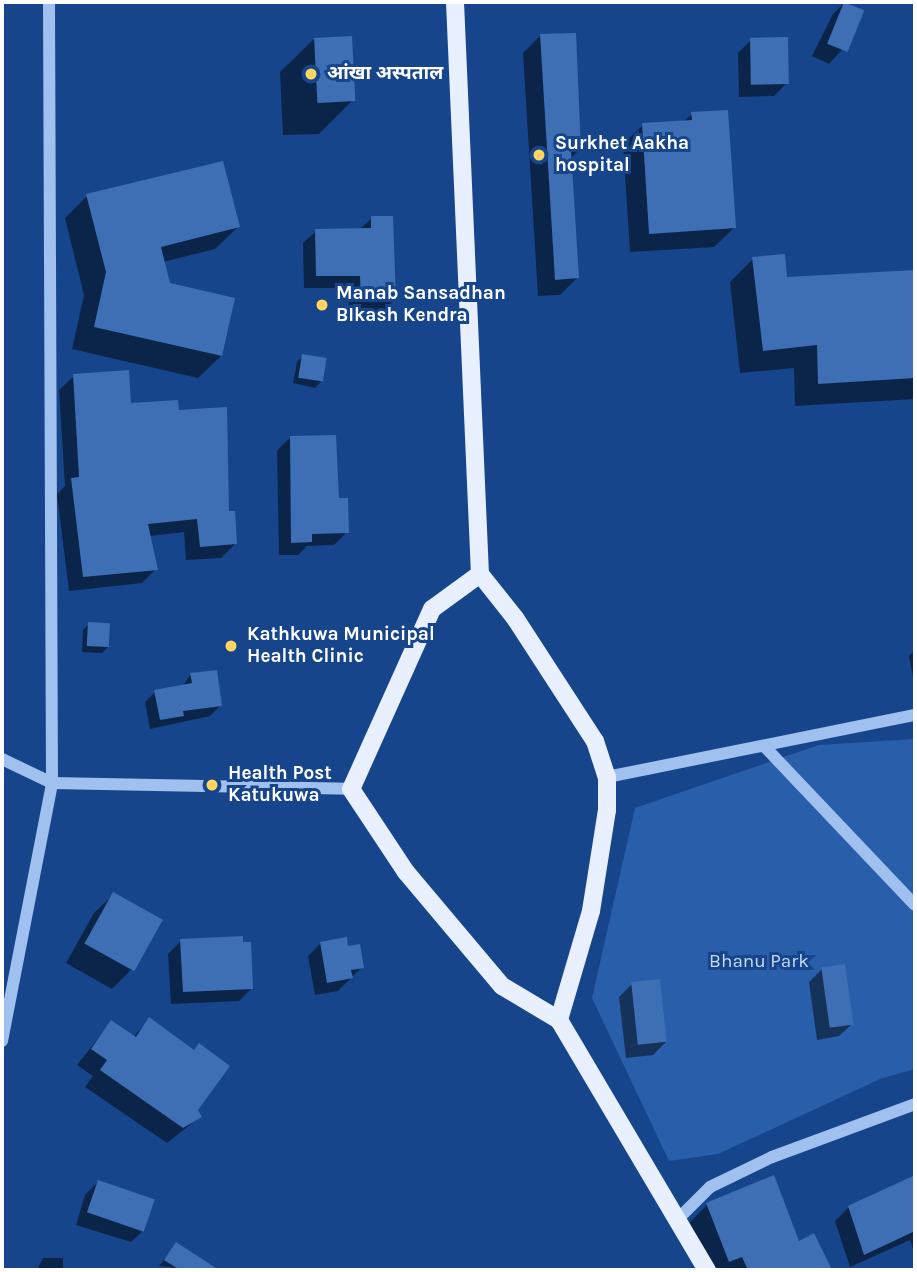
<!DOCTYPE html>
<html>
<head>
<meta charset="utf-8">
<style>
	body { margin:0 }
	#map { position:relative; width:917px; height:1272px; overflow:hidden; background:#16458b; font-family:Karla,"Noto Sans Devanagari",sans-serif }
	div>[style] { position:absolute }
	.green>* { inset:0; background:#295eaa }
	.shadow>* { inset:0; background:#0007 }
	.building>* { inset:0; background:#3e6fb4; transform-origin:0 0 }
	.minor>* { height:12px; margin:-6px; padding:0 6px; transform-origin:6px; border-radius:6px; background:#a0c0ef }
	.major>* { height:18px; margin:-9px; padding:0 9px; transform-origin:9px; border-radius:9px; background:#e8f0ff }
	.dots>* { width:19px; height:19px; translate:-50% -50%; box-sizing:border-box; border:4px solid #16458b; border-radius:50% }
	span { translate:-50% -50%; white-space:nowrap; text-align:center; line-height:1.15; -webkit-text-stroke:6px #16458b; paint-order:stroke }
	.poi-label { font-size:19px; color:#fff; font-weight:700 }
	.left { translate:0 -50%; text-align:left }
	.park-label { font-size:19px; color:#c6dcfb }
	.frame { position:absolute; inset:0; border:4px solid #fff; pointer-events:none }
</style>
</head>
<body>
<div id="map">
	<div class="green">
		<div style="clip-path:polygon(915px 739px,915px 1069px,880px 1079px,718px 1154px,669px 1161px,592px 998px,635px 808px,819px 745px)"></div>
	</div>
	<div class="shadow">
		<div style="clip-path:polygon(845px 2px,862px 10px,841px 51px,829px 64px,812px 56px,833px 14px)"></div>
		<div style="clip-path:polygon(540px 36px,579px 150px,570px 159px,577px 278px,560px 295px,538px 296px,523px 53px)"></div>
		<div style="clip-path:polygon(314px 39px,353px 100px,319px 134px,283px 135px,280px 72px)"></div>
		<div style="clip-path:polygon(751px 40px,787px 83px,774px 96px,739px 97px,738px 53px)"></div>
		<div style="clip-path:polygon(692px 114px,734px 228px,714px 247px,630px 252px,623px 144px,643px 125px,683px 122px)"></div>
		<div style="clip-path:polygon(2px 130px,4px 130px,2px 153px)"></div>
		<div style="clip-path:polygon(87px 196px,238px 227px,215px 249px,163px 262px,169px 285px,221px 356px,198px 378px,72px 349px,84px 295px,65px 218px)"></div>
		<div style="clip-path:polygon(372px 218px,394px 300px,381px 313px,349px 314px,348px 288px,304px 288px,303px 243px,316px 231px,359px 230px)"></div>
		<div style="clip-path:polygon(753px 259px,786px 278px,915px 272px,915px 399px,795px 406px,794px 368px,740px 373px,730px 282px)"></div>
		<div style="clip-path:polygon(303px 356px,321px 382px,315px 388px,293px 383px,297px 362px)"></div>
		<div style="clip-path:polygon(74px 376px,129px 404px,177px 412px,228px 513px,235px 544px,221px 558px,186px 560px,184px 532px,149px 536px,156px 569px,142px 583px,69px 591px,57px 494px,65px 486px,59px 390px)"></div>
		<div style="clip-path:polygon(290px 438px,338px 500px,347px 532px,334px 545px,307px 546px,298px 555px,279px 555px,277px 450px)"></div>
		<div style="clip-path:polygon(89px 624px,108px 647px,102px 653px,82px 652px,83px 630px)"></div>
		<div style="clip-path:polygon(915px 650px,915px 682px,914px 683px,909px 656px)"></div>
		<div style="clip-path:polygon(191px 674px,220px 706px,210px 716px,150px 729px,145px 702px,155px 692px,182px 687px)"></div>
		<div style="clip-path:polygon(114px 894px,160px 920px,131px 970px,112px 989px,66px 963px,94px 913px)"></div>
		<div style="clip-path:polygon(181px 941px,252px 988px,239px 1001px,171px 1004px,168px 954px)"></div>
		<div style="clip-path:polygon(321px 943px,347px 948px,362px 967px,338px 991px,315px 995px,308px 956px)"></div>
		<div style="clip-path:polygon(822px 969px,852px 1024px,839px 1036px,817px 1040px,809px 982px)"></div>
		<div style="clip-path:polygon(632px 984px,666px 1042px,653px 1055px,626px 1058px,619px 997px)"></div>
		<div style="clip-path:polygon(149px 1020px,200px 1117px,167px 1143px,85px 1087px,93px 1076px,77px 1065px,111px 1022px,133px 1037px)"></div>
		<div style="clip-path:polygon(915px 1177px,915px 1255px,910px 1240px,850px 1267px,835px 1221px,849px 1207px)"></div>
		<div style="clip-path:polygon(98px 1182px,144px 1230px,131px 1242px,76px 1225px,85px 1195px)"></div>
		<div style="clip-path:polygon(707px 1205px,798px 1243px,813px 1236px,828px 1270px,707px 1270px,689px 1223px)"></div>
		<div style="clip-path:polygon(176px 1244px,202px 1261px,196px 1270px,159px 1266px)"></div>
		<div style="clip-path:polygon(43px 1258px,63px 1258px,63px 1270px,37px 1270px)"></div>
	</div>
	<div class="building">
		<div style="left:844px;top:2px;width:22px;height:45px;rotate:22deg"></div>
		<div style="clip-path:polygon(576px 33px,581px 151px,571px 151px,579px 278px,555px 280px,540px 34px)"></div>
		<div style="left:352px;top:36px;width:65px;height:38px;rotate:87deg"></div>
		<div style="left:788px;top:37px;width:47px;height:38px;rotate:89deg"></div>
		<div style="clip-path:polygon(728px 110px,736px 228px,649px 234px,642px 123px,692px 120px,691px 112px)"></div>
		<div style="clip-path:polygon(223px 161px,240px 227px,161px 247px,170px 283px,235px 298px,222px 356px,94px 327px,106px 272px,86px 194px)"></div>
		<div style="clip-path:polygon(371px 216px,393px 216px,396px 301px,361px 301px,360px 276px,316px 276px,315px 229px,371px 228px)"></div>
		<div style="clip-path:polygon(785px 254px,787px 277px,915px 270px,915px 378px,818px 384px,817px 345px,763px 351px,752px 257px)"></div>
		<div style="left:302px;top:354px;width:25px;height:24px;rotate:9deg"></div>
		<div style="clip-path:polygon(129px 370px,131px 403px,178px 400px,179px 410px,227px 407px,229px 511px,235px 511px,237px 544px,200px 547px,197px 519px,148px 524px,158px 570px,83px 577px,71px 478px,79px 477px,73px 374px)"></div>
		<div style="clip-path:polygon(336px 435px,339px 498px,348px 498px,349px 533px,312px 534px,312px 542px,291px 543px,290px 436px)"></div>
		<div style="left:88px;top:622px;width:22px;height:24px;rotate:3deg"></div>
		<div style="clip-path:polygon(217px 670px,222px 706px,183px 711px,184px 716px,160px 720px,154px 690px,192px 683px,190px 673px)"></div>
		<div style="left:113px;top:892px;width:57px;height:59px;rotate:29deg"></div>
		<div style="clip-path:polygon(243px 936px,243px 942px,251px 942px,253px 989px,183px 992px,180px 939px)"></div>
		<div style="clip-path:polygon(347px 937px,348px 946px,360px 944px,364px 968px,351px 970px,353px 978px,327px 983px,320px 942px)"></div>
		<div style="left:845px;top:964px;width:61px;height:24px;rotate:82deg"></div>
		<div style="left:660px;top:979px;width:63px;height:29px;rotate:84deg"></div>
		<div style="clip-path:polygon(149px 1017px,194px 1050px,199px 1043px,230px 1066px,198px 1110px,202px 1117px,183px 1128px,100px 1070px,107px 1060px,91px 1049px,111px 1020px,136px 1037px)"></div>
		<div style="clip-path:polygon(774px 1175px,799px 1241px,814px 1233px,832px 1270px,748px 1270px,742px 1257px,729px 1262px,706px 1203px)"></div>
		<div style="clip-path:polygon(915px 1175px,915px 1231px,864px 1255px,848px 1206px)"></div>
		<div style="left:98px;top:1180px;width:60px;height:34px;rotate:19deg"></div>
		<div style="clip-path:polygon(176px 1242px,219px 1270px,180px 1270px,164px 1260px)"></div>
	</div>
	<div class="minor">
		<div style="left:764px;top:746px;width:219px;rotate:46.5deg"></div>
		<div style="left:2px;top:759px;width:55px;rotate:25.6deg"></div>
		<div style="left:52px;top:783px;width:299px;rotate:1.1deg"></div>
		<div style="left:607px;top:777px;width:314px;rotate:-11.4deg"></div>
		<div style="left:2px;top:1041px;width:263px;rotate:-79deg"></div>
		<div style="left:52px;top:783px;width:781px;rotate:-90.22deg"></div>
		<div style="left:678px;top:1219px;width:45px;rotate:-45deg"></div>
		<div style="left:710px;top:1187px;width:69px;rotate:-25.8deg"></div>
		<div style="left:772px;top:1157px;width:153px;rotate:-20.3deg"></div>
	</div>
	<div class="major">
		<div style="left:455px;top:2px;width:573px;rotate:87.5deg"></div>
		<div style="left:480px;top:574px;width:56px;rotate:51.5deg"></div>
		<div style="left:515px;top:618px;width:147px;rotate:57deg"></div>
		<div style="left:595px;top:741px;width:38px;rotate:72deg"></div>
		<div style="left:607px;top:777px;width:33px;rotate:90deg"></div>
		<div style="left:607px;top:810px;width:102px;rotate:99deg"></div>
		<div style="left:591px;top:911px;width:114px;rotate:106.4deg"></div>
		<div style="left:480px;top:574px;width:59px;rotate:143.9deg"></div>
		<div style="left:432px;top:609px;width:197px;rotate:114.2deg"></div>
		<div style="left:351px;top:789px;width:100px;rotate:56.5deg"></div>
		<div style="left:406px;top:872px;width:149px;rotate:49.9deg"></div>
		<div style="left:502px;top:986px;width:66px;rotate:30.8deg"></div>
		<div style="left:559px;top:1020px;width:291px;rotate:59.4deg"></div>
	</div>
	<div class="dots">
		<div style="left:311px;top:74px;background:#ffd75e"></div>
		<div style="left:539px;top:155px;background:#ffd75e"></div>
		<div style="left:322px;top:305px;background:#ffd75e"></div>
		<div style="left:231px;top:646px;background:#ffd75e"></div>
		<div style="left:212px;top:785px;background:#ffd75e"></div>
	</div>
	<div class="poi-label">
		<span class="left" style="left:327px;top:74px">आंखा अस्पताल</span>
		<span class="left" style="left:555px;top:155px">Surkhet Aakha<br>hospital</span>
		<span class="left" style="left:336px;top:305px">Manab Sansadhan<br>BIkash Kendra</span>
		<span class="left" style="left:247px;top:646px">Kathkuwa Municipal<br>Health Clinic</span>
		<span class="left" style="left:228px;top:785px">Health Post<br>Katukuwa</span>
	</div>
	<div class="park-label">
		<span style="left:759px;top:962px">Bhanu Park</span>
	</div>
	<div class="frame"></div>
</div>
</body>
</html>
